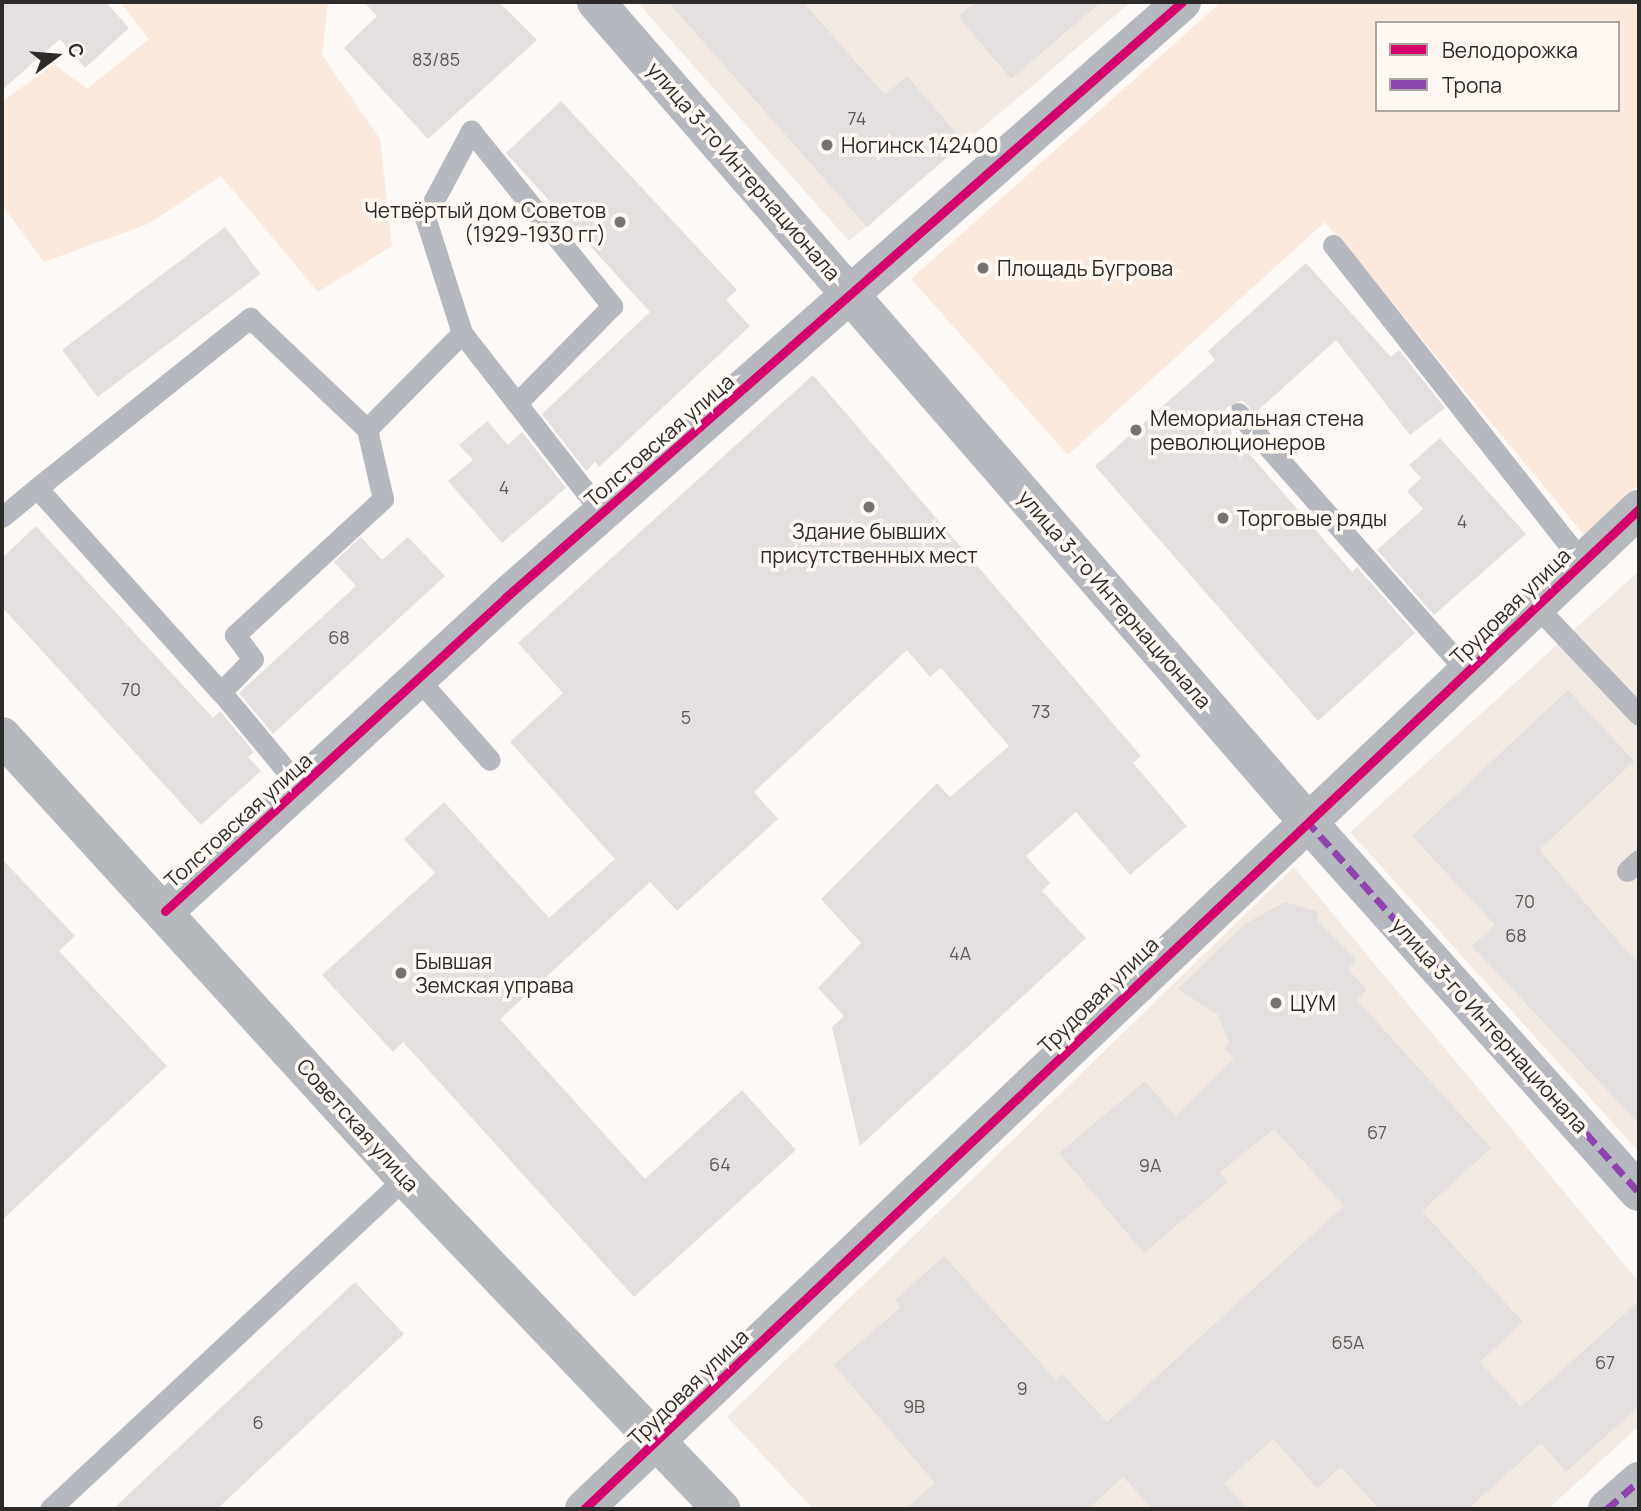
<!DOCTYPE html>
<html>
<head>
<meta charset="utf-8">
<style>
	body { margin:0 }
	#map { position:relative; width:1641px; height:1511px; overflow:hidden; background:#fcf9f6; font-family:Manrope,sans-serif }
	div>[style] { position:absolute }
	.built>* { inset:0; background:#f3eae4 }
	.green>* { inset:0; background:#fbe9de }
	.building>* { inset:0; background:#e3e0df; transform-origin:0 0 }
	.lane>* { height:21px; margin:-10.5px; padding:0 10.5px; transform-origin:10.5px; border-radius:10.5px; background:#b5b8bf }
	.street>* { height:38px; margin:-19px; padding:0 19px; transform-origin:19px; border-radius:19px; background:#b5b8bf }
	.secondary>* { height:38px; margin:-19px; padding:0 19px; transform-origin:19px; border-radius:19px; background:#b5b8bc }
	.quiet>* { height:7px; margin-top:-3.5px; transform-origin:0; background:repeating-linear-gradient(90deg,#8e44ad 0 14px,transparent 0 21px) }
	.cycleway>* { height:9px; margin:-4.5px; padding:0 4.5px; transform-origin:4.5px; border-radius:4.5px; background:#d6006c }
	.dots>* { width:19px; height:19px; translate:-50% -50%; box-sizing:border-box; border:4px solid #fff8f3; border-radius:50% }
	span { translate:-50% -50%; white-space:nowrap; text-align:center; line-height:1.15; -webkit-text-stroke:7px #fff8f3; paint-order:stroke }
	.number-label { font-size:18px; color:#5c5a58 }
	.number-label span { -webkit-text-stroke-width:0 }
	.poi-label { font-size:21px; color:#2d2b29 }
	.left { translate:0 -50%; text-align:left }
	.right { translate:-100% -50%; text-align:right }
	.street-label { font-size:21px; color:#2d2b29 }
	.frame { position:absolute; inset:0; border:4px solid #2d2b29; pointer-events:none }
	.legend { position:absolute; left:1375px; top:21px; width:245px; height:91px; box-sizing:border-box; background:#fff8f3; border:2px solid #aba6a2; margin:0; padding:9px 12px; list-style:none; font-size:21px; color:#2d2b29 }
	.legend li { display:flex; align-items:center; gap:14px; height:35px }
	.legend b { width:35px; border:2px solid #aba6a2 }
	.north { position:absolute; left:21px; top:21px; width:70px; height:70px; -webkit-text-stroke:5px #fff8f3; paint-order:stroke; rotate:74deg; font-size:19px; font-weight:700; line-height:28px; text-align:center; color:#2d2b29 }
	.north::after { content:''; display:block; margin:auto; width:24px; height:32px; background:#2d2b29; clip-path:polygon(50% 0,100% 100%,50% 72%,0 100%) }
</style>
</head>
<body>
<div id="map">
	<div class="built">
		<div style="clip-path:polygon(637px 2px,1131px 2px,849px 241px)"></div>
		<div style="clip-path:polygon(1639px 571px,1639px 1152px,1350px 832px)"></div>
		<div style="clip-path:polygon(1294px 867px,1639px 1282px,1639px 1426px,1548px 1509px,813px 1509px,727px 1417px)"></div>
	</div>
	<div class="green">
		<div style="clip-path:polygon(120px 2px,328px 2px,322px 55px,380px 139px,392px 246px,318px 292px,221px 176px,148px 224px,44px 262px,2px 205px,2px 102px,54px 64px,87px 89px,149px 39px)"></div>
		<div style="clip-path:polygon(evenodd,1221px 2px,1639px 2px,1639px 485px,1585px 536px,1325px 222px,1068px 455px,911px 279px,1221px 2px,1377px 23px,1618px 23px,1618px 110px,1377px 110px,1377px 23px)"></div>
	</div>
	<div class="building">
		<div style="clip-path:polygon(2px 2px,106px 2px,129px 28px,85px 68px,60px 39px,2px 90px)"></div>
		<div style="clip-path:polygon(364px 2px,499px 2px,537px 40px,428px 139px,344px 48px,377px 16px)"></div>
		<div style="clip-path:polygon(668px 2px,803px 2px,885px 95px,907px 76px,964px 142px,867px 227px)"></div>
		<div style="clip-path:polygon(975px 2px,1101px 2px,1011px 79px,958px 16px)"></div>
		<div style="clip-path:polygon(561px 101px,737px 290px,726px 300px,750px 326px,599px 467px,595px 462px,586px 471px,542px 414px,650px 312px,506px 153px)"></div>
		<div style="left:225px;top:227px;width:59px;height:204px;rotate:53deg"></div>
		<div style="clip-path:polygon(1306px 263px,1391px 357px,1399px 350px,1445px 408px,1410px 435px,1336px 340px,1255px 413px,1242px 400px,1226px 408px,1232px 434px,1352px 572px,1357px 567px,1415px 633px,1318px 721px,1095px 466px,1215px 360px,1208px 351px)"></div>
		<div style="clip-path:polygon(813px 375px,1141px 756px,1133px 763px,1187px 826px,1130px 875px,1076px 812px,1026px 856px,1050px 883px,1042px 891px,1086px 938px,860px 1146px,832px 1027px,844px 1016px,818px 988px,861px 943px,821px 899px,937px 783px,950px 797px,1009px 746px,941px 668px,930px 677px,907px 650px,754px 792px,778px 819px,677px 911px,650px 882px,500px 1019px,645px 1179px,742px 1090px,796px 1150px,634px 1297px,403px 1042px,393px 1052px,322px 975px,435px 873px,404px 839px,444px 802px,549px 918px,615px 859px,510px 742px,563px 693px,518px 643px)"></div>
		<div style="clip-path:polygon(487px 421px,508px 445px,522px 432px,566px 488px,502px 543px,448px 481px,473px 460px,459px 445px)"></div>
		<div style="clip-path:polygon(1440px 438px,1526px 534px,1434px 615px,1377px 550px,1423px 509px,1407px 491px,1421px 478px,1409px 465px)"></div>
		<div style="clip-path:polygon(36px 526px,213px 718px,220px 711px,254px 752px,248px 757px,261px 771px,201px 825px,2px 607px,2px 558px)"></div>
		<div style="clip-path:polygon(361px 537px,382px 560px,408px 537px,445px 576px,273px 734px,239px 693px,356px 586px,334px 562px)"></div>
		<div style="clip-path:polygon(1568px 690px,1634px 761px,1539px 850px,1639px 965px,1639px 1124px,1472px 946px,1495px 925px,1412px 836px)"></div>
		<div style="clip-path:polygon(2px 859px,75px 936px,59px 951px,167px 1066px,2px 1220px)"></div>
		<div style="clip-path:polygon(1285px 902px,1318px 912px,1317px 920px,1357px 960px,1348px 969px,1367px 990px,1357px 1000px,1491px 1148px,1422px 1211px,1523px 1322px,1480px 1362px,1521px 1407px,1639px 1301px,1639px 1406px,1566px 1472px,1541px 1443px,1468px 1509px,1379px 1509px,1341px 1467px,1317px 1488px,1273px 1439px,1224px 1483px,1248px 1509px,1153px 1509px,1123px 1477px,1088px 1509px,905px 1509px,935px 1483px,834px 1365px,901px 1307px,895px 1300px,944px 1256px,1056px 1380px,1062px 1374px,1107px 1422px,1344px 1206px,1274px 1129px,1219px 1173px,1228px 1182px,1144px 1253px,1059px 1153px,1145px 1081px,1175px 1116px,1234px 1059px,1224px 1048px,1229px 1043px,1218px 1015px,1178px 989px,1245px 924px)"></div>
		<div style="clip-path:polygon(355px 1282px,404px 1334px,217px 1509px,113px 1509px)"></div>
	</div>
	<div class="lane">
		<div style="left:1333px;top:245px;width:402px;rotate:51.8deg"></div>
		<div style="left:462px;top:333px;width:122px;rotate:-107.7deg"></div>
		<div style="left:425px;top:217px;width:98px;rotate:-61.9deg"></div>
		<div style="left:471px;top:131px;width:225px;rotate:51.1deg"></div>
		<div style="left:612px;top:306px;width:136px;rotate:134.4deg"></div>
		<div style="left:1238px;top:413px;width:344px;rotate:48.5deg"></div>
		<div style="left:37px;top:488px;width:273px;rotate:-38.6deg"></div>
		<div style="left:250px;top:318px;width:161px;rotate:43.5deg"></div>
		<div style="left:2px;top:517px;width:45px;rotate:-39.6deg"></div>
		<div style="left:37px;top:488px;width:275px;rotate:48deg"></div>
		<div style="left:1535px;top:605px;width:151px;rotate:46.6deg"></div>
		<div style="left:418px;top:679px;width:108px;rotate:48.4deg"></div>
		<div style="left:300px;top:787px;width:124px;rotate:-129.7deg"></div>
		<div style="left:221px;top:692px;width:46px;rotate:-45.9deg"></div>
		<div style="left:253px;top:659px;width:30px;rotate:-127deg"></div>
		<div style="left:235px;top:635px;width:201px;rotate:-42.6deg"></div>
		<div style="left:383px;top:499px;width:72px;rotate:-102.9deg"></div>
		<div style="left:367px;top:429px;width:135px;rotate:-45.3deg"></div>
		<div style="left:462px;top:333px;width:228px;rotate:52.1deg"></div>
		<div style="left:1627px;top:871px;width:16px;rotate:-43deg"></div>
		<div style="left:50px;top:1509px;width:485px;rotate:-43deg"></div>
	</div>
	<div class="street">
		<div style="left:596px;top:2px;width:1083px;rotate:49.04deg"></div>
		<div style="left:1306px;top:820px;width:499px;rotate:48.2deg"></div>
		<div style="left:165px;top:911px;width:462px;rotate:-42.6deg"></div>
		<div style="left:505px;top:598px;width:902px;rotate:-41.36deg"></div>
		<div style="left:1607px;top:1509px;width:43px;rotate:-41.2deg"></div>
	</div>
	<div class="secondary">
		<div style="left:2px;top:736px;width:598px;rotate:47.64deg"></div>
		<div style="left:405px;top:1178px;width:458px;rotate:46.3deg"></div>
		<div style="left:584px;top:1509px;width:1454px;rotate:-43.47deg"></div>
	</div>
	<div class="quiet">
		<div style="left:1306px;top:820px;width:499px;rotate:48.2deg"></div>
		<div style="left:1607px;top:1509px;width:43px;rotate:-41.2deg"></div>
	</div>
	<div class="cycleway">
		<div style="left:165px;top:911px;width:462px;rotate:-42.6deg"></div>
		<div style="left:505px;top:598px;width:902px;rotate:-41.36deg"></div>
		<div style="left:584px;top:1509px;width:1454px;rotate:-43.47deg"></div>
	</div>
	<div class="dots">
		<div style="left:827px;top:145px;background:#757371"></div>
		<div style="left:620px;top:222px;background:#757371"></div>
		<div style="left:983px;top:268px;background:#757371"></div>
		<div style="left:1136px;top:430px;background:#757371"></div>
		<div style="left:869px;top:507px;background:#757371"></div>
		<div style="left:1223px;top:518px;background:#757371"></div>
		<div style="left:401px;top:973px;background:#757371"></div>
		<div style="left:1276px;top:1003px;background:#757371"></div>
	</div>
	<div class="number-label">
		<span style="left:436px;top:59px">83/85</span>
		<span style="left:857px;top:118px">74</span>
		<span style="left:504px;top:487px">4</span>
		<span style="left:1462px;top:521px">4</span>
		<span style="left:339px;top:637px">68</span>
		<span style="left:131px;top:689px">70</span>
		<span style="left:1041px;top:711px">73</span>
		<span style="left:686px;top:717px">5</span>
		<span style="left:1525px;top:901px">70</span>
		<span style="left:1516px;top:935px">68</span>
		<span style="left:960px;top:953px">4А</span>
		<span style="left:1377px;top:1132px">67</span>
		<span style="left:720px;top:1164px">64</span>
		<span style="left:1150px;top:1165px">9А</span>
		<span style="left:1348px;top:1342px">65А</span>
		<span style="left:1605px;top:1362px">67</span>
		<span style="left:1022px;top:1388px">9</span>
		<span style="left:914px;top:1406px">9В</span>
		<span style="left:258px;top:1422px">6</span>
	</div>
	<div class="poi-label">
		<span class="left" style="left:841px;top:145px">Ногинск 142400</span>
		<span class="right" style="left:606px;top:222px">Четвёртый дом Советов<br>(1929-1930 гг)</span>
		<span class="left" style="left:997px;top:268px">Площадь Бугрова</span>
		<span class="left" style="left:1150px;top:430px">Мемориальная стена<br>революционеров</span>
		<span class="left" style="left:1237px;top:518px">Торговые ряды</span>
		<span style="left:869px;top:543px">Здание бывших<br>присутственных мест</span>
		<span class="left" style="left:415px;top:973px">Бывшая<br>Земская управа</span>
		<span class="left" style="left:1290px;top:1003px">ЦУМ</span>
	</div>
	<div class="street-label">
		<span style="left:744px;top:171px;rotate:49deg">улица 3-го Интернационала</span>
		<span style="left:659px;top:440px;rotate:-41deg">Толстовская улица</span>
		<span style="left:1115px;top:599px;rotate:49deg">улица 3-го Интернационала</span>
		<span style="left:1510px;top:606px;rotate:-44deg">Трудовая улица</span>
		<span style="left:238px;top:820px;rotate:-42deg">Толстовская улица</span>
		<span style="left:1098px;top:995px;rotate:-44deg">Трудовая улица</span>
		<span style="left:1490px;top:1025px;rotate:48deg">улица 3-го Интернационала</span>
		<span style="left:358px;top:1125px;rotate:48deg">Советская улица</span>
		<span style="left:688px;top:1387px;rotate:-44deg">Трудовая улица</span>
	</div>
	<div class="frame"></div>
	<ul class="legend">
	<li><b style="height:9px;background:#d6006c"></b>Велодорожка</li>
	<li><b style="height:9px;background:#8e44ad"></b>Тропа</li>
	</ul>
	<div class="north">С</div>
</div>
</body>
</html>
